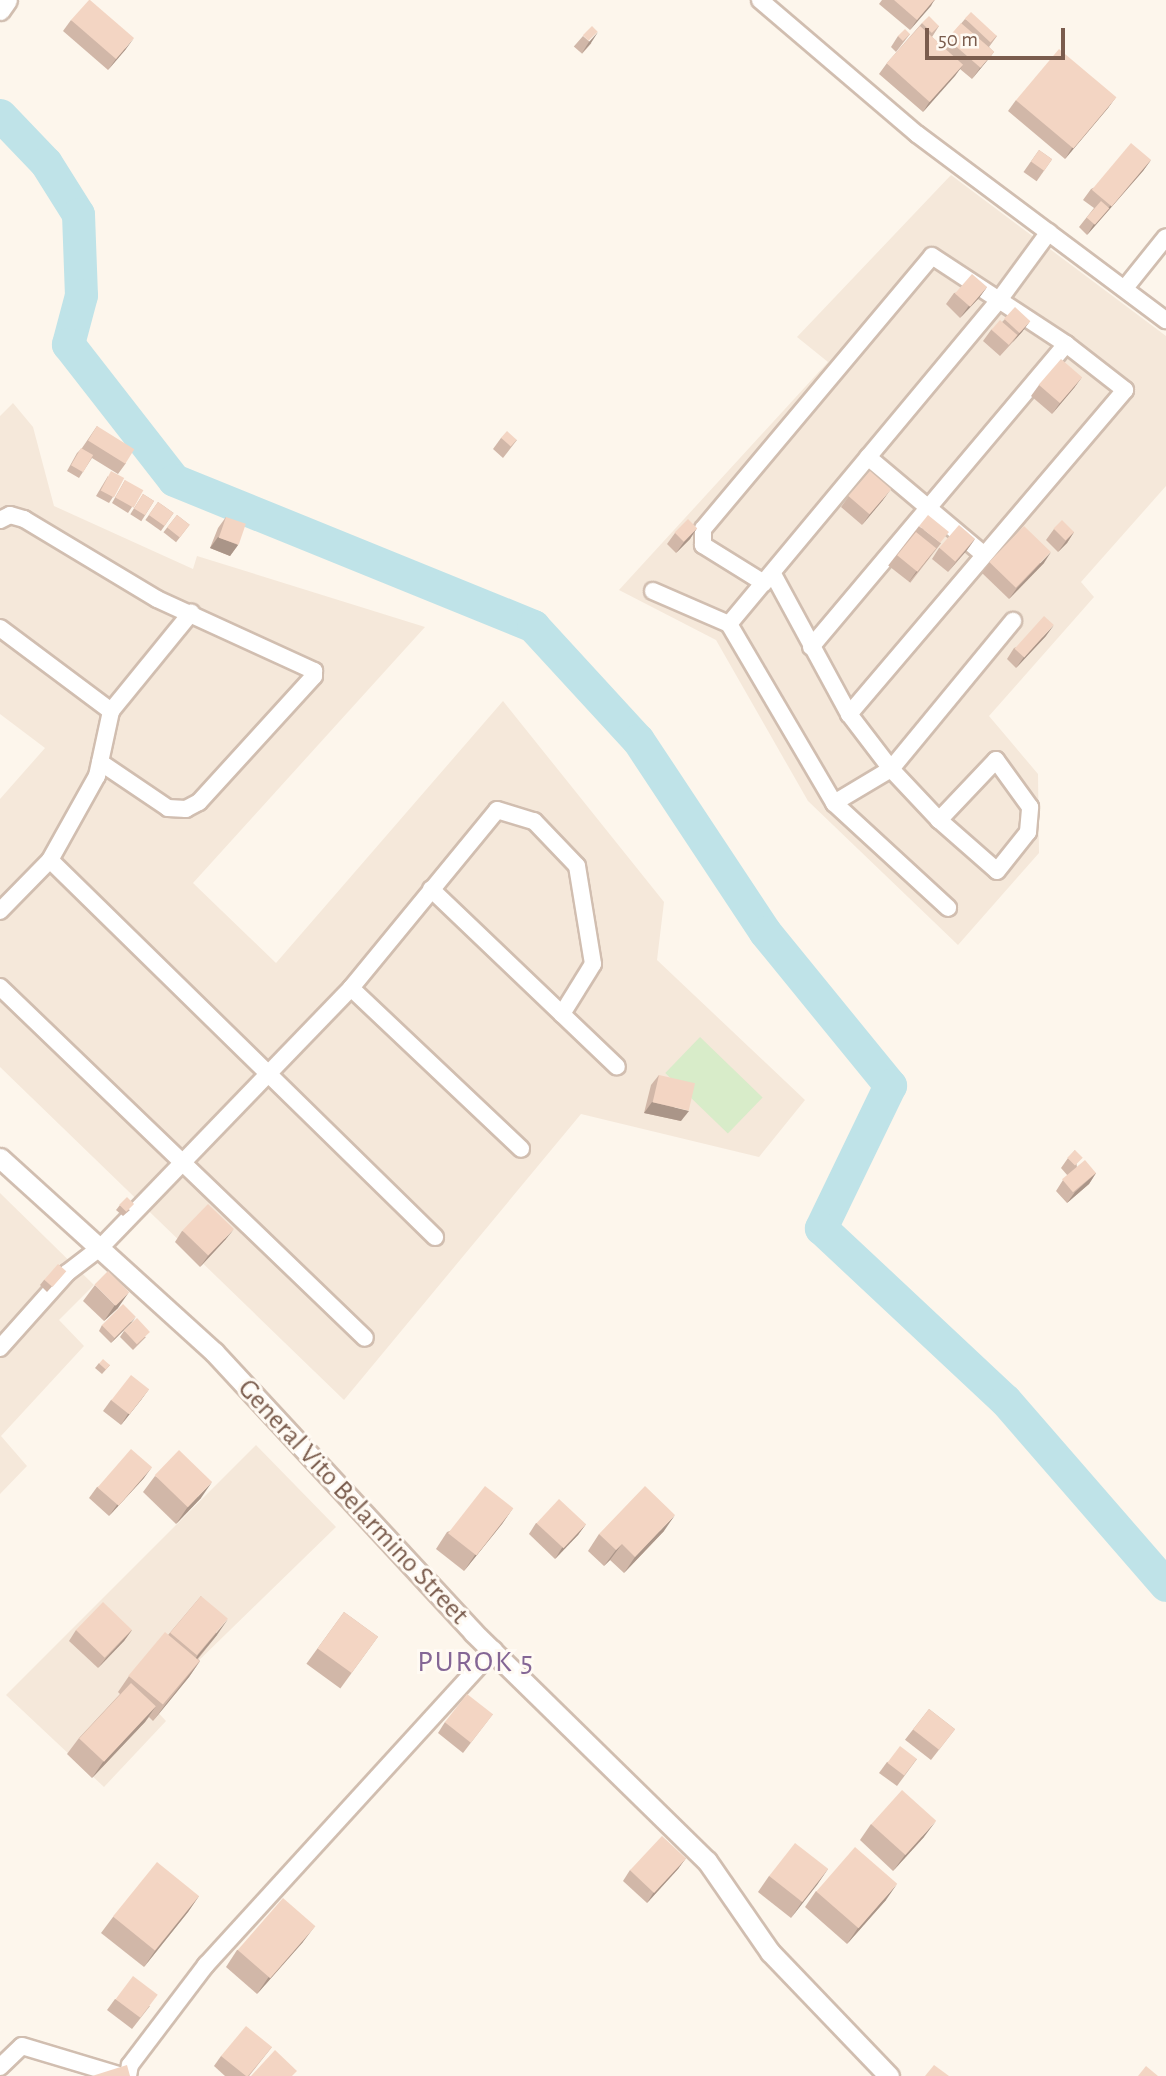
<!DOCTYPE html>
<html>
<head>
<meta charset="utf-8">
<style>
	body { margin:0 }
	#map { position:relative; width:1166px; height:2076px; overflow:hidden; background:#fdf6ec; font-family:"Alegreya Sans",sans-serif }
	div>[style] { position:absolute }
	.residential>* { inset:0; background:#f5e8da }
	.green>* { inset:0; background:#d8ecc9; transform-origin:0 0 }
	.river>* { height:33px; margin:-16.5px; padding:0 16.5px; transform-origin:16.5px; border-radius:16.5px; background:#bfe3e8 }
	.roads { filter:drop-shadow(2px 0 #d1beb0) drop-shadow(-2px 0 #d1beb0) drop-shadow(0 2px #d1beb0) drop-shadow(0 -2px #d1beb0) }
	.minor>* { height:16px; margin:-8px; padding:0 8px; transform-origin:8px; border-radius:8px; background:#fff }
	.tertiary>* { height:19px; margin:-9.5px; padding:0 9.5px; transform-origin:9.5px; border-radius:9.5px; background:#fff }
	.wall>* { inset:0; background:#d1b7a8; transform-origin:0 0 }
	.shaded-wall>* { inset:0; background:#aa9588 }
	.building>* { inset:0; background:#f3d5c3; transform-origin:0 0 }
	span { translate:-50% -50%; white-space:nowrap; text-align:center; line-height:1.15; -webkit-text-stroke:6px #fffaf3; paint-order:stroke }
	.street-label { font-size:28px; color:#7a5c4d }
	.neighbourhood-label { font-size:30px; color:#846695; letter-spacing:2px }
	.scale { position:absolute; left:925px; top:28px; width:140px; height:32px; box-sizing:border-box; border:4px solid #7a5c4d; border-top:0; padding-left:9px; font-size:21px; line-height:24px; white-space:nowrap; color:#7a5c4d; -webkit-text-stroke:5px #fffaf3; paint-order:stroke }
</style>
</head>
<body>
<div id="map">
	<div class="residential">
		<div style="clip-path:polygon(951px 175px,1166px 336px,1166px 486px,1081px 582px,1094px 597px,989px 716px,1038px 774px,1039px 853px,958px 945px,808px 801px,716px 640px,619px 590px,828px 362px,797px 337px)"></div>
		<div style="clip-path:polygon(13px 403px,33px 427px,54px 506px,193px 569px,197px 556px,425px 627px,193px 883px,276px 963px,503px 701px,664px 902px,657px 960px,805px 1100px,759px 1157px,581px 1114px,344px 1400px,0 1067px,0 799px,45px 748px,0 714px,0 416px)"></div>
		<div style="clip-path:polygon(0 1193px,94px 1285px,59px 1320px,84px 1346px,1px 1436px,27px 1466px,0 1494px)"></div>
		<div style="clip-path:polygon(256px 1445px,336px 1527px,152px 1706px,166px 1721px,104px 1787px,6px 1695px)"></div>
	</div>
	<div class="green">
		<div style="left:700px;top:1037px;width:87px;height:50px;rotate:44deg"></div>
	</div>
	<div class="river">
		<div style="left:0;top:115px;width:66px;rotate:46.2deg"></div>
		<div style="left:46px;top:163px;width:60px;rotate:57.9deg"></div>
		<div style="left:78px;top:214px;width:81px;rotate:87.9deg"></div>
		<div style="left:81px;top:295px;width:51px;rotate:104.9deg"></div>
		<div style="left:68px;top:344px;width:172px;rotate:52.1deg"></div>
		<div style="left:174px;top:480px;width:388px;rotate:22.1deg"></div>
		<div style="left:533px;top:626px;width:155px;rotate:47.4deg"></div>
		<div style="left:638px;top:740px;width:230px;rotate:56.5deg"></div>
		<div style="left:765px;top:932px;width:198px;rotate:50.8deg"></div>
		<div style="left:890px;top:1085px;width:159px;rotate:115.8deg"></div>
		<div style="left:821px;top:1228px;width:252px;rotate:43.1deg"></div>
		<div style="left:1005px;top:1400px;width:245px;rotate:49deg"></div>
	</div>
	<div class="roads">
		<div class="minor">
			<div style="left:760px;top:0;width:206px;rotate:40.5deg"></div>
			<div style="left:917px;top:134px;width:311px;rotate:36.8deg"></div>
			<div style="left:1125px;top:288px;width:65px;rotate:-51.2deg"></div>
			<div style="left:868px;top:457px;width:150px;rotate:40.1deg"></div>
			<div style="left:0;top:520px;width:11px;rotate:-27deg"></div>
			<div style="left:10px;top:515px;width:15px;rotate:16deg"></div>
			<div style="left:24px;top:519px;width:155px;rotate:31deg"></div>
			<div style="left:157px;top:599px;width:173px;rotate:24.6deg"></div>
			<div style="left:314px;top:671px;width:5px;rotate:90deg"></div>
			<div style="left:314px;top:676px;width:171px;rotate:132.4deg"></div>
			<div style="left:199px;top:802px;width:15px;rotate:152deg"></div>
			<div style="left:186px;top:809px;width:18px;rotate:-177deg"></div>
			<div style="left:168px;top:808px;width:82px;rotate:-145.9deg"></div>
			<div style="left:764px;top:583px;width:72px;rotate:-148.1deg"></div>
			<div style="left:703px;top:545px;width:16px;rotate:-90deg"></div>
			<div style="left:703px;top:529px;width:356px;rotate:-50deg"></div>
			<div style="left:932px;top:256px;width:160px;rotate:33.3deg"></div>
			<div style="left:1066px;top:344px;width:75px;rotate:37.9deg"></div>
			<div style="left:1125px;top:390px;width:426px;rotate:130.4deg"></div>
			<div style="left:849px;top:714px;width:159px;rotate:-118.5deg"></div>
			<div style="left:653px;top:591px;width:83px;rotate:23.5deg"></div>
			<div style="left:729px;top:624px;width:208px;rotate:59.6deg"></div>
			<div style="left:834px;top:803px;width:155px;rotate:42.6deg"></div>
			<div style="left:729px;top:624px;width:422px;rotate:-50.2deg"></div>
			<div style="left:999px;top:300px;width:84px;rotate:-53.7deg"></div>
			<div style="left:0;top:628px;width:139px;rotate:36.8deg"></div>
			<div style="left:811px;top:647px;width:396px;rotate:-49.9deg"></div>
			<div style="left:849px;top:714px;width:69px;rotate:52.6deg"></div>
			<div style="left:891px;top:769px;width:70px;rotate:46.7deg"></div>
			<div style="left:939px;top:820px;width:77px;rotate:41.3deg"></div>
			<div style="left:997px;top:871px;width:50px;rotate:-51.5deg"></div>
			<div style="left:1028px;top:832px;width:25px;rotate:-85deg"></div>
			<div style="left:1030px;top:807px;width:58px;rotate:-125.9deg"></div>
			<div style="left:996px;top:760px;width:83px;rotate:133.5deg"></div>
			<div style="left:834px;top:803px;width:66px;rotate:-30.8deg"></div>
			<div style="left:891px;top:769px;width:192px;rotate:-50.5deg"></div>
			<div style="left:50px;top:860px;width:539px;rotate:44.4deg"></div>
			<div style="left:431px;top:889px;width:257px;rotate:43.7deg"></div>
			<div style="left:0;top:911px;width:71px;rotate:-45.6deg"></div>
			<div style="left:50px;top:860px;width:96px;rotate:-60.8deg"></div>
			<div style="left:97px;top:776px;width:66px;rotate:-77.8deg"></div>
			<div style="left:111px;top:711px;width:127px;rotate:-50.8deg"></div>
			<div style="left:0;top:987px;width:506px;rotate:43.88deg"></div>
			<div style="left:351px;top:988px;width:234px;rotate:43.4deg"></div>
			<div style="left:0;top:1348px;width:101px;rotate:-48.2deg"></div>
			<div style="left:67px;top:1273px;width:43px;rotate:-37.4deg"></div>
			<div style="left:101px;top:1247px;width:360px;rotate:-46deg"></div>
			<div style="left:351px;top:988px;width:230px;rotate:-50.6deg"></div>
			<div style="left:497px;top:810px;width:39px;rotate:17deg"></div>
			<div style="left:534px;top:821px;width:62px;rotate:46.3deg"></div>
			<div style="left:577px;top:866px;width:99px;rotate:80.7deg"></div>
			<div style="left:593px;top:964px;width:59px;rotate:121.8deg"></div>
			<div style="left:0;top:2067px;width:30px;rotate:-44deg"></div>
			<div style="left:22px;top:2046px;width:104px;rotate:16.7deg"></div>
			<div style="left:128px;top:2076px;width:11px;rotate:-80deg"></div>
			<div style="left:130px;top:2065px;width:126px;rotate:-52.8deg"></div>
			<div style="left:206px;top:1965px;width:427px;rotate:-47.6deg"></div>
		</div>
		<div class="tertiary">
			<div style="left:0;top:10px;width:12px;rotate:-55deg"></div>
			<div style="left:0;top:1158px;width:289px;rotate:42.2deg"></div>
			<div style="left:214px;top:1352px;width:381px;rotate:47.2deg"></div>
			<div style="left:473px;top:1632px;width:327px;rotate:44.4deg"></div>
			<div style="left:707px;top:1861px;width:111px;rotate:55.3deg"></div>
			<div style="left:770px;top:1952px;width:172px;rotate:46.2deg"></div>
		</div>
	</div>
	<div class="wall">
		<div style="clip-path:polygon(882px 0,935px 0,910px 30px,879px 4px)"></div>
		<div style="clip-path:polygon(965px 19px,997px 36px,989px 47px,994px 52px,972px 79px,960px 69px,923px 112px,879px 74px,887px 63px,922px 23px,939px 26px,932px 37px,942px 46px)"></div>
		<div style="clip-path:polygon(71px 20px,126px 49px,108px 70px,63px 31px)"></div>
		<div style="clip-path:polygon(910px 34px,896px 52px,891px 47px,898px 36px)"></div>
		<div style="left:583px;top:36px;width:11px;height:14px;rotate:41deg"></div>
		<div style="clip-path:polygon(1116px 97px,1108px 108px,1065px 159px,1008px 111px,1016px 100px)"></div>
		<div style="left:1039px;top:150px;width:16px;height:27px;rotate:35deg"></div>
		<div style="clip-path:polygon(1151px 160px,1143px 171px,1087px 235px,1079px 227px,1094px 208px,1083px 200px,1091px 189px)"></div>
		<div style="clip-path:polygon(987px 287px,979px 298px,960px 318px,946px 304px,954px 293px)"></div>
		<div style="clip-path:polygon(1005px 319px,1030px 321px,1022px 332px,1000px 356px,983px 341px,991px 330px,1002px 322px)"></div>
		<div style="clip-path:polygon(1082px 377px,1074px 388px,1052px 414px,1031px 396px,1039px 385px)"></div>
		<div style="clip-path:polygon(97px 426px,126px 463px,118px 474px,92px 458px,79px 478px,67px 471px,77px 453px,82px 448px)"></div>
		<div style="clip-path:polygon(501px 438px,517px 440px,503px 458px,493px 449px)"></div>
		<div style="clip-path:polygon(108px 476px,113px 497px,109px 503px,96px 496px)"></div>
		<div style="clip-path:polygon(125px 480px,132px 507px,128px 513px,112px 503px)"></div>
		<div style="left:143px;top:494px;width:13px;height:24px;rotate:32deg"></div>
		<div style="clip-path:polygon(849px 496px,883px 500px,862px 525px,841px 507px)"></div>
		<div style="left:158px;top:502px;width:19px;height:22px;rotate:35deg"></div>
		<div style="left:177px;top:515px;width:16px;height:22px;rotate:38deg"></div>
		<div style="clip-path:polygon(226px 517px,238px 545px,230px 556px,210px 548px,218px 528px)"></div>
		<div style="left:919px;top:526px;width:28px;height:50px;rotate:38deg"></div>
		<div style="clip-path:polygon(697px 528px,690px 539px,676px 553px,667px 544px,675px 533px)"></div>
		<div style="clip-path:polygon(1054px 529px,1074px 532px,1067px 543px,1058px 552px,1046px 540px)"></div>
		<div style="clip-path:polygon(975px 539px,967px 550px,948px 572px,932px 559px,939px 548px)"></div>
		<div style="clip-path:polygon(990px 562px,1044px 563px,1009px 599px,982px 573px)"></div>
		<div style="clip-path:polygon(1046px 636px,1016px 668px,1007px 659px,1014px 648px)"></div>
		<div style="clip-path:polygon(659px 1075px,681px 1121px,644px 1113px,651px 1085px)"></div>
		<div style="clip-path:polygon(1075px 1150px,1077px 1168px,1096px 1173px,1089px 1184px,1067px 1203px,1056px 1191px,1063px 1180px,1068px 1176px,1061px 1168px,1068px 1158px)"></div>
		<div style="clip-path:polygon(120px 1205px,130px 1210px,123px 1216px,116px 1210px)"></div>
		<div style="clip-path:polygon(182px 1231px,226px 1239px,200px 1267px,175px 1242px)"></div>
		<div style="clip-path:polygon(66px 1271px,47px 1292px,40px 1285px,44px 1280px)"></div>
		<div style="clip-path:polygon(95px 1285px,118px 1308px,104px 1321px,83px 1301px)"></div>
		<div style="clip-path:polygon(132px 1322px,111px 1343px,99px 1331px,102px 1325px)"></div>
		<div style="clip-path:polygon(124px 1331px,146px 1337px,133px 1350px,120px 1337px)"></div>
		<div style="clip-path:polygon(99px 1363px,110px 1365px,102px 1374px,95px 1368px)"></div>
		<div style="clip-path:polygon(149px 1389px,121px 1425px,103px 1411px,111px 1400px)"></div>
		<div style="clip-path:polygon(155px 1476px,201px 1498px,176px 1524px,143px 1492px)"></div>
		<div style="clip-path:polygon(144px 1478px,109px 1516px,89px 1498px,97px 1487px)"></div>
		<div style="clip-path:polygon(513px 1508px,502px 1524px,464px 1571px,436px 1549px,447px 1532px)"></div>
		<div style="clip-path:polygon(536px 1523px,586px 1524px,578px 1535px,555px 1559px,529px 1534px)"></div>
		<div style="clip-path:polygon(664px 1531px,624px 1573px,610px 1560px,604px 1566px,588px 1551px,599px 1534px)"></div>
		<div style="clip-path:polygon(201px 1596px,217px 1635px,198px 1659px,200px 1661px,189px 1677px,153px 1721px,149px 1717px,145px 1722px,92px 1778px,67px 1754px,79px 1738px,120px 1694px,118px 1692px,129px 1676px,168px 1635px)"></div>
		<div style="left:344px;top:1612px;width:42px;height:64px;rotate:36deg"></div>
		<div style="clip-path:polygon(76px 1630px,132px 1630px,124px 1641px,98px 1668px,69px 1641px)"></div>
		<div style="left:929px;top:1709px;width:33px;height:39px;rotate:38deg"></div>
		<div style="clip-path:polygon(493px 1714px,463px 1753px,438px 1733px,445px 1722px)"></div>
		<div style="clip-path:polygon(917px 1759px,897px 1786px,879px 1773px,887px 1762px)"></div>
		<div style="clip-path:polygon(871px 1824px,924px 1837px,893px 1871px,860px 1840px)"></div>
		<div style="clip-path:polygon(686px 1858px,678px 1869px,647px 1903px,623px 1881px,630px 1870px)"></div>
		<div style="clip-path:polygon(828px 1869px,791px 1918px,758px 1892px,769px 1876px)"></div>
		<div style="clip-path:polygon(816px 1891px,886px 1900px,847px 1944px,805px 1907px)"></div>
		<div style="clip-path:polygon(199px 1896px,188px 1912px,144px 1967px,101px 1933px,113px 1917px)"></div>
		<div style="clip-path:polygon(303px 1942px,257px 1994px,226px 1967px,237px 1950px)"></div>
		<div style="clip-path:polygon(115px 1999px,150px 2006px,132px 2029px,107px 2010px)"></div>
		<div style="clip-path:polygon(272px 2047px,249px 2076px,225px 2076px,214px 2066px,221px 2056px)"></div>
	</div>
	<div class="shaded-wall">
		<div style="clip-path:polygon(934px 0,931px 6px,910px 30px,917px 20px)"></div>
		<div style="clip-path:polygon(598px 32px,591px 43px,582px 53px,589px 42px)"></div>
		<div style="clip-path:polygon(134px 38px,126px 49px,108px 70px,116px 59px)"></div>
		<div style="clip-path:polygon(994px 52px,986px 62px,972px 79px,980px 68px)"></div>
		<div style="clip-path:polygon(963px 65px,955px 76px,923px 112px,930px 101px)"></div>
		<div style="clip-path:polygon(1116px 97px,1108px 108px,1065px 159px,1072px 148px)"></div>
		<div style="clip-path:polygon(1151px 160px,1143px 171px,1087px 235px,1094px 224px)"></div>
		<div style="clip-path:polygon(987px 287px,979px 298px,960px 318px,968px 307px)"></div>
		<div style="clip-path:polygon(1030px 321px,1022px 332px,1012px 343px,1020px 332px)"></div>
		<div style="clip-path:polygon(1082px 377px,1074px 388px,1052px 414px,1060px 403px)"></div>
		<div style="clip-path:polygon(891px 489px,883px 500px,862px 525px,870px 514px)"></div>
		<div style="clip-path:polygon(697px 528px,690px 539px,676px 553px,684px 542px)"></div>
		<div style="clip-path:polygon(1074px 532px,1067px 543px,1058px 552px,1066px 541px)"></div>
		<div style="clip-path:polygon(218px 537px,238px 545px,230px 556px,210px 548px)"></div>
		<div style="clip-path:polygon(975px 539px,967px 550px,948px 572px,956px 562px)"></div>
		<div style="clip-path:polygon(936px 548px,928px 559px,908px 583px,916px 572px)"></div>
		<div style="clip-path:polygon(1051px 552px,1044px 563px,1009px 599px,1017px 588px)"></div>
		<div style="clip-path:polygon(1054px 625px,1046px 636px,1016px 668px,1024px 657px)"></div>
		<div style="clip-path:polygon(652px 1102px,689px 1111px,681px 1121px,644px 1113px)"></div>
		<div style="clip-path:polygon(1096px 1173px,1089px 1184px,1067px 1203px,1075px 1192px)"></div>
		<div style="clip-path:polygon(234px 1229px,226px 1239px,200px 1267px,208px 1256px)"></div>
		<div style="clip-path:polygon(129px 1292px,118px 1308px,104px 1321px,115px 1305px)"></div>
		<div style="clip-path:polygon(136px 1317px,132px 1322px,111px 1343px,115px 1338px)"></div>
		<div style="clip-path:polygon(149px 1389px,141px 1400px,121px 1425px,128px 1414px)"></div>
		<div style="clip-path:polygon(152px 1467px,144px 1478px,109px 1516px,117px 1505px)"></div>
		<div style="clip-path:polygon(212px 1482px,201px 1498px,176px 1524px,187px 1508px)"></div>
		<div style="clip-path:polygon(513px 1508px,502px 1524px,464px 1571px,475px 1555px)"></div>
		<div style="clip-path:polygon(675px 1515px,664px 1531px,624px 1573px,635px 1557px)"></div>
		<div style="clip-path:polygon(586px 1524px,578px 1535px,555px 1559px,562px 1548px)"></div>
		<div style="clip-path:polygon(622px 1544px,610px 1560px,604px 1566px,616px 1550px)"></div>
		<div style="clip-path:polygon(228px 1619px,217px 1635px,187px 1671px,198px 1655px)"></div>
		<div style="clip-path:polygon(132px 1630px,124px 1641px,98px 1668px,106px 1658px)"></div>
		<div style="clip-path:polygon(200px 1661px,189px 1677px,153px 1721px,165px 1705px)"></div>
		<div style="clip-path:polygon(156px 1706px,145px 1722px,92px 1778px,103px 1762px)"></div>
		<div style="clip-path:polygon(936px 1821px,924px 1837px,893px 1871px,905px 1855px)"></div>
		<div style="clip-path:polygon(686px 1858px,678px 1869px,647px 1903px,654px 1892px)"></div>
		<div style="clip-path:polygon(828px 1869px,817px 1885px,791px 1918px,802px 1902px)"></div>
		<div style="clip-path:polygon(897px 1884px,886px 1900px,847px 1944px,858px 1928px)"></div>
		<div style="clip-path:polygon(199px 1896px,188px 1912px,144px 1967px,155px 1951px)"></div>
		<div style="clip-path:polygon(315px 1926px,303px 1942px,257px 1994px,268px 1978px)"></div>
	</div>
	<div class="building">
		<div style="clip-path:polygon(89px 0,90px 0,134px 38px,116px 59px,71px 20px)"></div>
		<div style="clip-path:polygon(894px 0,934px 0,917px 20px)"></div>
		<div style="left:971px;top:12px;width:35px;height:9px;rotate:43deg"></div>
		<div style="left:929px;top:16px;width:14px;height:10px;rotate:45deg"></div>
		<div style="left:961px;top:23px;width:44px;height:21px;rotate:41deg"></div>
		<div style="left:592px;top:26px;width:8px;height:13px;rotate:45deg"></div>
		<div style="left:920px;top:26px;width:58px;height:50px;rotate:42deg"></div>
		<div style="left:905px;top:29px;width:7px;height:10px;rotate:45deg"></div>
		<div style="left:1059px;top:49px;width:75px;height:67px;rotate:40deg"></div>
		<div style="left:1131px;top:143px;width:26px;height:61px;rotate:40deg"></div>
		<div style="left:1039px;top:150px;width:16px;height:14px;rotate:35deg"></div>
		<div style="left:1101px;top:201px;width:11px;height:22px;rotate:41deg"></div>
		<div style="left:972px;top:274px;width:20px;height:26px;rotate:41deg"></div>
		<div style="left:1015px;top:307px;width:21px;height:16px;rotate:43deg"></div>
		<div style="left:1000px;top:320px;width:23px;height:13px;rotate:41deg"></div>
		<div style="left:1061px;top:359px;width:28px;height:34px;rotate:41deg"></div>
		<div style="left:97px;top:426px;width:44px;height:17px;rotate:32deg"></div>
		<div style="left:507px;top:431px;width:13px;height:9px;rotate:42deg"></div>
		<div style="left:81px;top:448px;width:14px;height:20px;rotate:30deg"></div>
		<div style="left:111px;top:471px;width:15px;height:22px;rotate:28deg"></div>
		<div style="left:870px;top:471px;width:28px;height:33px;rotate:41deg"></div>
		<div style="left:125px;top:480px;width:21px;height:20px;rotate:29deg"></div>
		<div style="left:143px;top:494px;width:13px;height:17px;rotate:32deg"></div>
		<div style="left:158px;top:502px;width:19px;height:16px;rotate:35deg"></div>
		<div style="left:177px;top:515px;width:16px;height:16px;rotate:38deg"></div>
		<div style="left:928px;top:515px;width:27px;height:14px;rotate:39deg"></div>
		<div style="left:226px;top:517px;width:21px;height:22px;rotate:19deg"></div>
		<div style="left:688px;top:519px;width:13px;height:19px;rotate:45deg"></div>
		<div style="left:1062px;top:520px;width:17px;height:12px;rotate:45deg"></div>
		<div style="left:959px;top:525px;width:21px;height:30px;rotate:41deg"></div>
		<div style="left:1024px;top:526px;width:37px;height:50px;rotate:44deg"></div>
		<div style="left:916px;top:532px;width:26px;height:30px;rotate:39deg"></div>
		<div style="left:1044px;top:616px;width:13px;height:44px;rotate:42deg"></div>
		<div style="left:659px;top:1075px;width:37px;height:28px;rotate:13deg"></div>
		<div style="left:1075px;top:1150px;width:11px;height:11px;rotate:45deg"></div>
		<div style="left:1085px;top:1160px;width:17px;height:30px;rotate:50deg"></div>
		<div style="left:127px;top:1197px;width:10px;height:11px;rotate:45deg"></div>
		<div style="left:208px;top:1204px;width:36px;height:37px;rotate:44deg"></div>
		<div style="left:58px;top:1264px;width:11px;height:21px;rotate:41deg"></div>
		<div style="left:108px;top:1271px;width:30px;height:19px;rotate:45deg"></div>
		<div style="left:123px;top:1304px;width:18px;height:30px;rotate:45deg"></div>
		<div style="left:137px;top:1318px;width:19px;height:18px;rotate:47deg"></div>
		<div style="left:103px;top:1359px;width:9px;height:6px;rotate:41deg"></div>
		<div style="left:131px;top:1375px;width:23px;height:32px;rotate:38deg"></div>
		<div style="left:131px;top:1449px;width:28px;height:51px;rotate:41deg"></div>
		<div style="left:179px;top:1450px;width:46px;height:35px;rotate:44deg"></div>
		<div style="left:485px;top:1486px;width:36px;height:60px;rotate:38deg"></div>
		<div style="clip-path:polygon(645px 1486px,675px 1515px,635px 1557px,622px 1544px,616px 1550px,599px 1534px)"></div>
		<div style="left:559px;top:1499px;width:37px;height:33px;rotate:43deg"></div>
		<div style="left:201px;top:1596px;width:35px;height:48px;rotate:40deg"></div>
		<div style="left:103px;top:1602px;width:40px;height:39px;rotate:44deg"></div>
		<div style="left:344px;top:1612px;width:42px;height:45px;rotate:36deg"></div>
		<div style="left:165px;top:1632px;width:45px;height:57px;rotate:40deg"></div>
		<div style="left:131px;top:1683px;width:34px;height:76px;rotate:43deg"></div>
		<div style="left:467px;top:1694px;width:33px;height:36px;rotate:38deg"></div>
		<div style="left:929px;top:1709px;width:33px;height:26px;rotate:38deg"></div>
		<div style="left:900px;top:1746px;width:21px;height:21px;rotate:37deg"></div>
		<div style="left:902px;top:1790px;width:46px;height:46px;rotate:42deg"></div>
		<div style="left:662px;top:1836px;width:33px;height:47px;rotate:43deg"></div>
		<div style="left:795px;top:1843px;width:42px;height:42px;rotate:38deg"></div>
		<div style="left:855px;top:1847px;width:56px;height:59px;rotate:41deg"></div>
		<div style="left:157px;top:1862px;width:54px;height:70px;rotate:39deg"></div>
		<div style="left:283px;top:1898px;width:43px;height:69px;rotate:41deg"></div>
		<div style="left:133px;top:1976px;width:31px;height:29px;rotate:37deg"></div>
		<div style="clip-path:polygon(246px 2026px,272px 2047px,248px 2076px,246px 2076px,221px 2056px)"></div>
		<div style="clip-path:polygon(275px 2050px,297px 2071px,292px 2076px,251px 2076px)"></div>
		<div style="clip-path:polygon(127px 2065px,130px 2076px,92px 2076px)"></div>
		<div style="clip-path:polygon(934px 2065px,949px 2076px,925px 2076px)"></div>
		<div style="clip-path:polygon(1146px 2066px,1158px 2076px,1138px 2076px)"></div>
	</div>
	<div class="street-label">
		<span style="left:353px;top:1502px;rotate:47deg">General Vito Belarmino Street</span>
	</div>
	<div class="neighbourhood-label">
		<span style="left:476px;top:1662px">PUROK 5</span>
	</div>
	<div class="scale">50 m</div>
</div>
</body>
</html>
